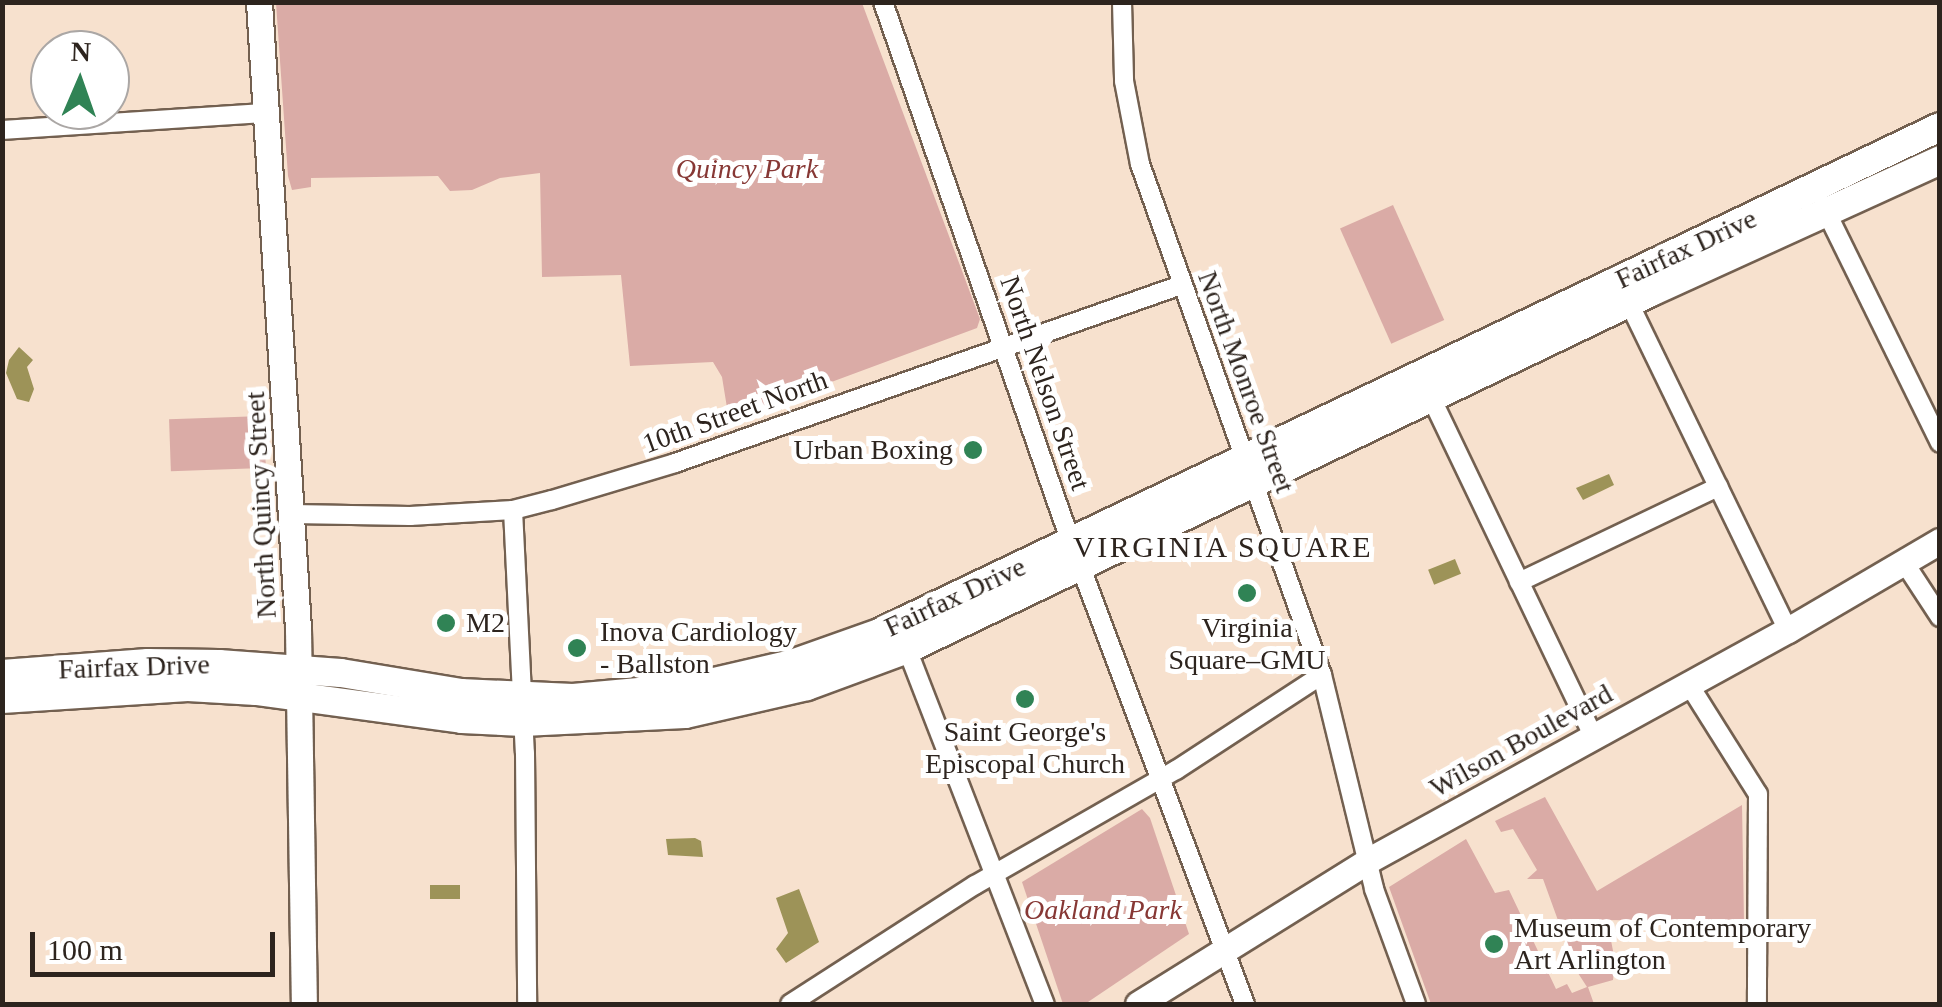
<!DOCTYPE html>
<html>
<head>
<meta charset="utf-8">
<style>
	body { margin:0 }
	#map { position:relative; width:1942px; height:1007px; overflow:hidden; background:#f7e1ce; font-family:Georgia,serif }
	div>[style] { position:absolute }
	.green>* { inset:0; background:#daaba6; transform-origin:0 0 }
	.water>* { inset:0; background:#9d9358; transform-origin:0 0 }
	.roads { filter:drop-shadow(2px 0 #736050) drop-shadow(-2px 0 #736050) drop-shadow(0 2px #736050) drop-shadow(0 -2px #736050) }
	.street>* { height:18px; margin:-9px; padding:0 9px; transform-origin:9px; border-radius:9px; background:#fff }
	.secondary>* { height:25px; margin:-12.5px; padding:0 12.5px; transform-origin:12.5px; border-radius:12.5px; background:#fff }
	.primary>* { height:28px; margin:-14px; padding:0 14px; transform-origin:14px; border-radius:14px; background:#fff }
	.dots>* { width:28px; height:28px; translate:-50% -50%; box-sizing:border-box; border:5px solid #fff; border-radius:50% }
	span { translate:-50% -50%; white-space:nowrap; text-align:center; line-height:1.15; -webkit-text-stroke:10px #fff; paint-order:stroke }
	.park-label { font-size:28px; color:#873835; font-style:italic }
	.street-label { font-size:28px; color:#2d241e }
	.poi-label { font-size:28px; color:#2d241e }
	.right { translate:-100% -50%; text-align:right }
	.left { translate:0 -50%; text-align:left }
	.neighbourhood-label { font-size:30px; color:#2d241e; letter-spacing:2.5px }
	.frame { position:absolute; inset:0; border:5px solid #2d241e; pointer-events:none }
	.north { position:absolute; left:30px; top:30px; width:100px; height:100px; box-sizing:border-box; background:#fff; border:2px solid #aba7a5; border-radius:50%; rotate:2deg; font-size:28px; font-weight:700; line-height:40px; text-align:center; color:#2d241e }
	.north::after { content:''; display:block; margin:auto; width:35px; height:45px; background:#308355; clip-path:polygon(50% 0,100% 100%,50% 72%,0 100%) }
	.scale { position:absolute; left:30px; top:932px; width:245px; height:45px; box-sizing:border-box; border:5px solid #2d241e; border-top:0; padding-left:12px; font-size:30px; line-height:35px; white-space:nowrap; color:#2d241e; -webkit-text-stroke:8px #fff; paint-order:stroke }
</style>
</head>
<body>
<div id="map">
	<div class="green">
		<div style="clip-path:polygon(276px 3px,862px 3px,980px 319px,977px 328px,729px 420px,722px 377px,713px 362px,630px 366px,621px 275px,542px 277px,540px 173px,500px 178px,472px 190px,450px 191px,438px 176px,311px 178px,311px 187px,292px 190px,288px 176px)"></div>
		<div style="left:1393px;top:205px;width:126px;height:58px;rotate:66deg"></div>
		<div style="left:264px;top:416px;width:52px;height:95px;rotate:88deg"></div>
		<div style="clip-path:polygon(1545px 797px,1597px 891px,1742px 805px,1744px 922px,1607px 920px,1615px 961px,1613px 980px,1588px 987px,1594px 1004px,1431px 1004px,1389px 887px,1466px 839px,1495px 893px,1509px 890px,1556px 989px,1567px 984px,1572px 993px,1587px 987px,1576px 970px,1543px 879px,1527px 879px,1537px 870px,1513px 829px,1501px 832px,1495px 821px)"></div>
		<div style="clip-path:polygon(1142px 809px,1150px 818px,1189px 934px,1085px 1004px,1063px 1004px,1022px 882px)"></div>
	</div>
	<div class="water">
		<div style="clip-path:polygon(19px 347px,33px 360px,27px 367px,34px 389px,29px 402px,17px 399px,6px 373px,9px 360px)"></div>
		<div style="clip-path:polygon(1609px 474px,1614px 485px,1583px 500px,1576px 488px)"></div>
		<div style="left:1455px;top:559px;width:16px;height:29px;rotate:68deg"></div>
		<div style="clip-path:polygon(695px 838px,701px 841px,703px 857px,668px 855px,666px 839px)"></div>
		<div style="left:460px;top:885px;width:14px;height:30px;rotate:90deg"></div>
		<div style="clip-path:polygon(799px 889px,819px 942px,786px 963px,776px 949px,788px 933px,776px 898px)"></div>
	</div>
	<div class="roads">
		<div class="street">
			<div style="left:883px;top:2px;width:545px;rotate:70.83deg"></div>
			<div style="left:1062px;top:517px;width:520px;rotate:69.41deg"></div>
			<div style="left:1122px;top:2px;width:79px;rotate:88.5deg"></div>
			<div style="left:1124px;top:81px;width:85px;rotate:79.1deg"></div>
			<div style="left:1140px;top:164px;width:542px;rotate:70.4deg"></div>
			<div style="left:1322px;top:675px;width:220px;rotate:76.3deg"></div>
			<div style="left:1374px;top:889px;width:122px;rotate:69.9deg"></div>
			<div style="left:2px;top:130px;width:265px;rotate:-3.7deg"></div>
			<div style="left:1823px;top:205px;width:265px;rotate:63.8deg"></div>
			<div style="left:1629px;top:303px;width:364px;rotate:64.1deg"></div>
			<div style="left:1427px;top:389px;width:385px;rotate:64.4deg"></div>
			<div style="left:513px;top:510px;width:243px;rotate:87.2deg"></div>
			<div style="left:525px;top:753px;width:251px;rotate:89.5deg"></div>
			<div style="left:292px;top:514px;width:118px;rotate:1deg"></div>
			<div style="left:410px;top:516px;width:103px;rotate:-3.3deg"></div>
			<div style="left:513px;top:510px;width:40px;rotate:-14.4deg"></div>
			<div style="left:552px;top:500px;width:128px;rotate:-16.7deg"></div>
			<div style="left:675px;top:463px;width:536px;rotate:-19.38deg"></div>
			<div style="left:1904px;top:562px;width:66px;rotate:56.8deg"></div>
			<div style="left:1519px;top:582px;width:221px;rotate:-25.5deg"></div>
			<div style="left:907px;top:649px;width:381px;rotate:68.8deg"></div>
			<div style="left:1688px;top:683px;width:131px;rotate:57.8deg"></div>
			<div style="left:1758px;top:794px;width:210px;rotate:90.3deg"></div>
			<div style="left:790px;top:1004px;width:220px;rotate:-32.8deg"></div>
			<div style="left:975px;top:885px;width:232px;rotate:-29.8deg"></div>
			<div style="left:1176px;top:770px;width:174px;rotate:-33.1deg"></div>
		</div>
		<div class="secondary">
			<div style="left:259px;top:2px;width:628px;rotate:86.44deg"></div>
			<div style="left:298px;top:629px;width:375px;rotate:89.1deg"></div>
			<div style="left:1138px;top:1004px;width:272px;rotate:-31.9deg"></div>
			<div style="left:1369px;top:860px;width:478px;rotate:-28.8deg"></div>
			<div style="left:1788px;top:630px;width:176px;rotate:-30.4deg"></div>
		</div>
		<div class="primary">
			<div style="left:2px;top:674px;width:146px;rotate:-4.3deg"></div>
			<div style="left:148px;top:663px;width:71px;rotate:0.8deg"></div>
			<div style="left:219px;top:664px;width:122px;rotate:4.2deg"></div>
			<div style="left:341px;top:673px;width:122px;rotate:9.5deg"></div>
			<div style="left:461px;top:693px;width:112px;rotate:2.6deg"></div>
			<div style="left:573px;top:698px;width:121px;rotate:-5.2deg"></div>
			<div style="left:693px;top:687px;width:102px;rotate:-13.1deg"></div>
			<div style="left:792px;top:664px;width:92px;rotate:-19.6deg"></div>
			<div style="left:879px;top:633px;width:1175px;rotate:-25.5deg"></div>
			<div style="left:2px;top:699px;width:186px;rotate:-3.7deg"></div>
			<div style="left:188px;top:687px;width:68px;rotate:3.4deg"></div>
			<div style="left:256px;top:691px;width:208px;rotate:7.7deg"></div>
			<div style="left:462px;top:719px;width:61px;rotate:2.8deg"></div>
			<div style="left:523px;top:722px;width:162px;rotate:-2.8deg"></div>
			<div style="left:685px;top:714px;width:125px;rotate:-12.9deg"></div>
			<div style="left:807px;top:686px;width:107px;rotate:-20.3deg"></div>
			<div style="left:907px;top:649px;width:825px;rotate:-25.63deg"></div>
			<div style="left:1651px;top:292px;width:318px;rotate:-24.5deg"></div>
		</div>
	</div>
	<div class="dots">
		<div style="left:973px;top:450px;background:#308355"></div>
		<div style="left:1247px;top:593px;background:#308355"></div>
		<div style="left:446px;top:623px;background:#308355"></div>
		<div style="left:577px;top:648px;background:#308355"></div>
		<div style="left:1025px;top:699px;background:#308355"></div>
		<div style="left:1494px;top:944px;background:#308355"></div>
	</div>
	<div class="park-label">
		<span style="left:747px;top:169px">Quincy Park</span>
		<span style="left:1103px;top:910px">Oakland Park</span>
	</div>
	<div class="street-label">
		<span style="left:1686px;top:249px;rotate:-25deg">Fairfax Drive</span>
		<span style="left:1246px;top:382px;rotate:70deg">North Monroe Street</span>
		<span style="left:1045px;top:383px;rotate:71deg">North Nelson Street</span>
		<span style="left:735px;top:412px;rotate:-20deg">10th Street North</span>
		<span style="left:261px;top:505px;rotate:-93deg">North Quincy Street</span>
		<span style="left:955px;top:597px;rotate:-25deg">Fairfax Drive</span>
		<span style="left:134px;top:667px;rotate:-2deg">Fairfax Drive</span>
		<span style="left:1521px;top:741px;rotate:-29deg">Wilson Boulevard</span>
	</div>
	<div class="poi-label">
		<span class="right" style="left:953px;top:450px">Urban Boxing</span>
		<span class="left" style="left:466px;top:623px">M2</span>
		<span style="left:1247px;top:644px">Virginia<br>Square–GMU</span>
		<span class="left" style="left:600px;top:648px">Inova Cardiology<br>- Ballston</span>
		<span style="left:1025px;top:748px">Saint George's<br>Episcopal Church</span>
		<span class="left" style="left:1514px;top:944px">Museum of Contemporary<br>Art Arlington</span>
	</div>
	<div class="neighbourhood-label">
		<span style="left:1223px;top:547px">VIRGINIA SQUARE</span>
	</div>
	<div class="frame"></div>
	<div class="north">N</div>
	<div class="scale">100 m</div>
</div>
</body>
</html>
